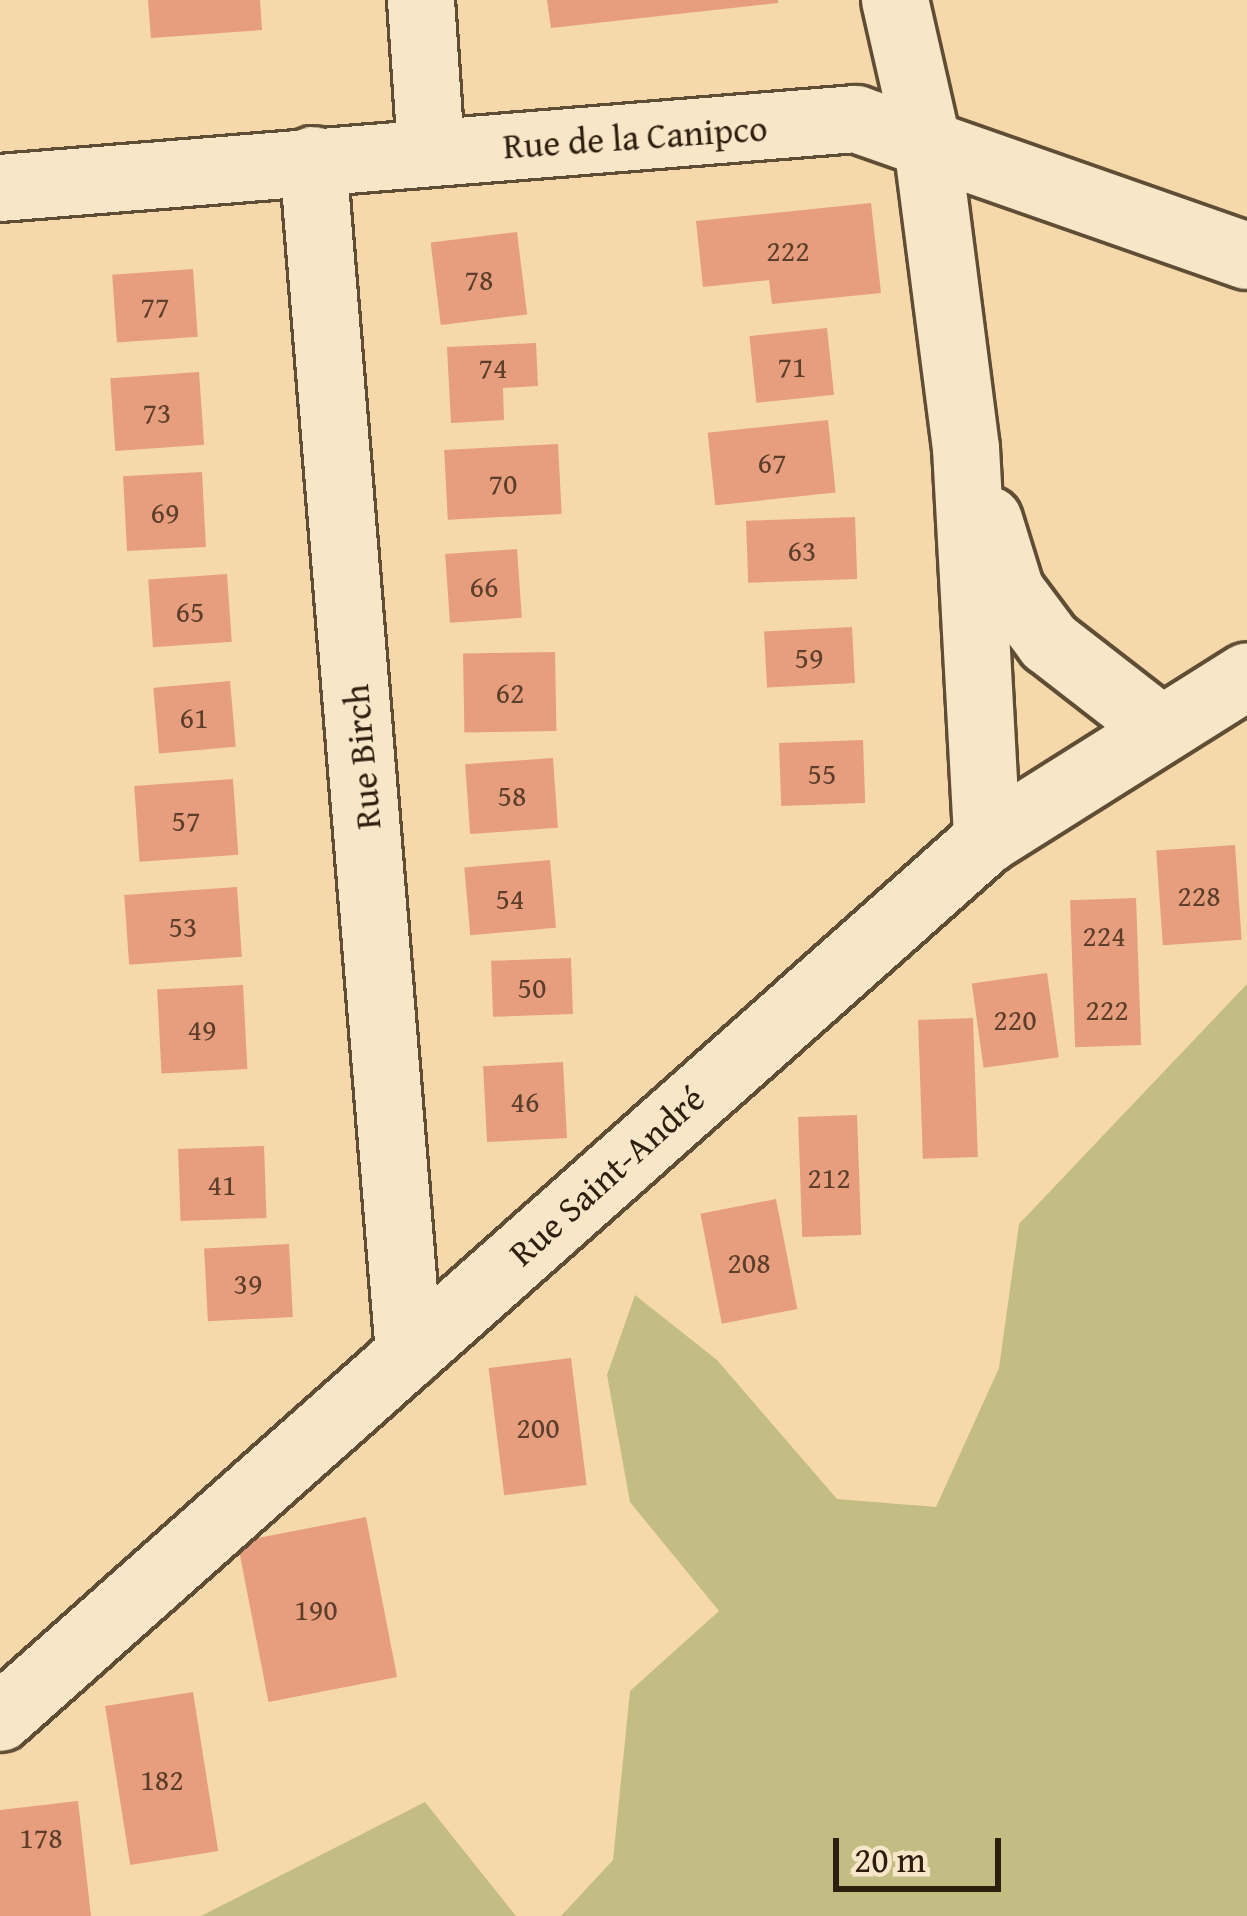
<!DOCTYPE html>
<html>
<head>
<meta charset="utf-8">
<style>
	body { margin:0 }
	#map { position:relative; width:1247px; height:1916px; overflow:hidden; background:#f5d9aa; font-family:"Gentium Book Plus",serif }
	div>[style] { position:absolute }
	.green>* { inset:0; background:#c3bd84 }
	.building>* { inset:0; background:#e69e7e; transform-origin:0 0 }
	.roads { filter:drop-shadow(3px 0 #604d35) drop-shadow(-3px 0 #604d35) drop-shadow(0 3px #604d35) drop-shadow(0 -3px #604d35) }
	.street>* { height:66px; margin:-33px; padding:0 33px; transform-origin:33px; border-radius:33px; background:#f8e6c8 }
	span { translate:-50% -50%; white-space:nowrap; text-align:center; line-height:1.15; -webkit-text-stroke:12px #f8e6c8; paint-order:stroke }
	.number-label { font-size:30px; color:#5c3e2a }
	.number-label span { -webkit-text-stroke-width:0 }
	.street-label { font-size:36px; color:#2e1e0e }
	.scale { position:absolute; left:833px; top:1838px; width:168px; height:54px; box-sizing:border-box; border:6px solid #2e1e0e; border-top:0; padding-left:15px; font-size:36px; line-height:42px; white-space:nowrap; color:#2e1e0e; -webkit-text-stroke:9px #f8e6c8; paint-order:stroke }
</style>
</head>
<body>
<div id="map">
	<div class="green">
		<div style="clip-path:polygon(1247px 984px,1247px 1916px,561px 1916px,613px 1860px,630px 1691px,719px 1611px,630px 1502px,607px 1375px,635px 1295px,717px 1360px,837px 1499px,936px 1507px,999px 1368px,1019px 1224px)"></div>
		<div style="clip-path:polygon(425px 1802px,516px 1916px,201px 1916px)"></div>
	</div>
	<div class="building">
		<div style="clip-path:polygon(148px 0,260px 0,262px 30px,151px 38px)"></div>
		<div style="clip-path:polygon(547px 0,778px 0,778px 3px,551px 28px)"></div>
		<div style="clip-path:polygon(871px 203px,881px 293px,772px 304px,769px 280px,703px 287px,696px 221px)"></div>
		<div style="left:517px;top:232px;width:83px;height:87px;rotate:83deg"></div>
		<div style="left:193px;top:269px;width:68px;height:81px;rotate:86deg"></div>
		<div style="left:827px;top:328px;width:67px;height:78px;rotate:84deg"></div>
		<div style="clip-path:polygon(536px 343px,538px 386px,503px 388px,504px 420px,451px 423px,447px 347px)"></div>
		<div style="left:199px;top:372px;width:73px;height:89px;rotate:86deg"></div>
		<div style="left:828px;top:420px;width:73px;height:121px;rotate:84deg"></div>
		<div style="left:558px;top:444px;width:70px;height:114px;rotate:87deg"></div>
		<div style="left:202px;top:472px;width:75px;height:79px;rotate:87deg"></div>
		<div style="left:855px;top:517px;width:62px;height:109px;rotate:88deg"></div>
		<div style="left:517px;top:549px;width:69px;height:72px;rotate:86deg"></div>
		<div style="left:227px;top:574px;width:68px;height:79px;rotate:86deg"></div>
		<div style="left:852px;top:627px;width:56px;height:88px;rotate:87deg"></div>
		<div style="left:555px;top:652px;width:79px;height:92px;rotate:89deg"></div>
		<div style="left:230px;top:681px;width:66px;height:77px;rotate:85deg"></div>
		<div style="left:863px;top:740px;width:63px;height:84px;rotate:88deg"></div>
		<div style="left:553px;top:758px;width:70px;height:88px;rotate:86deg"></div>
		<div style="left:233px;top:779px;width:76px;height:99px;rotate:86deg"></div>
		<div style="left:1235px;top:845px;width:95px;height:79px;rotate:86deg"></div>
		<div style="left:550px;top:860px;width:68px;height:86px;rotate:85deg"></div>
		<div style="left:237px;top:887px;width:70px;height:113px;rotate:86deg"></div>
		<div style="left:1136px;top:898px;width:147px;height:66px;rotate:88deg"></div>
		<div style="left:571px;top:958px;width:56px;height:80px;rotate:88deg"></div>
		<div style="left:1047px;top:973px;width:85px;height:76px;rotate:82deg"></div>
		<div style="left:243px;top:985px;width:84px;height:86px;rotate:87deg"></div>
		<div style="left:973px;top:1018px;width:139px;height:55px;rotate:88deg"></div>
		<div style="left:563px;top:1062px;width:76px;height:80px;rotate:87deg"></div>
		<div style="left:857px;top:1115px;width:120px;height:59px;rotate:88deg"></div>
		<div style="left:264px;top:1146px;width:72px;height:86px;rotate:88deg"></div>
		<div style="left:776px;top:1199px;width:112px;height:77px;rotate:79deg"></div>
		<div style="left:289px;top:1244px;width:73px;height:85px;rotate:87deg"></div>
		<div style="left:571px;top:1358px;width:128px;height:83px;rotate:83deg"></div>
		<div style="left:366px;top:1517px;width:163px;height:131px;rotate:79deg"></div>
		<div style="left:193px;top:1692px;width:161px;height:89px;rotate:81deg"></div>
		<div style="clip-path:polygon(78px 1801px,91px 1916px,0 1916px,0 1810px)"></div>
	</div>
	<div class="roads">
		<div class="street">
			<div style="left:421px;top:0;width:151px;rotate:86.2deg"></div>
			<div style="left:895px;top:0;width:139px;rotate:77.2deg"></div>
			<div style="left:926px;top:136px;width:315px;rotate:82.7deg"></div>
			<div style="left:966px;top:448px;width:393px;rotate:86.9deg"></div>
			<div style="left:313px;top:160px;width:1198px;rotate:85.4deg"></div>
			<div style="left:0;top:188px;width:859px;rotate:-4.61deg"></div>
			<div style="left:856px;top:119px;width:414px;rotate:19.3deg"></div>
			<div style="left:989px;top:520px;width:74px;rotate:72.8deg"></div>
			<div style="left:1011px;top:591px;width:64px;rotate:53.3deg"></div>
			<div style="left:1049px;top:642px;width:135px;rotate:37.8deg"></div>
			<div style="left:0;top:1718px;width:1321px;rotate:-41.66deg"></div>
			<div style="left:987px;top:840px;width:307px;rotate:-32.2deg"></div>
		</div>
	</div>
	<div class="number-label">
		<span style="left:788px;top:250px">222</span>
		<span style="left:479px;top:279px">78</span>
		<span style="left:155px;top:306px">77</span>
		<span style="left:792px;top:366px">71</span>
		<span style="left:493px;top:367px">74</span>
		<span style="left:157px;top:412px">73</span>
		<span style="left:772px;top:462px">67</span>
		<span style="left:503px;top:483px">70</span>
		<span style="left:165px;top:512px">69</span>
		<span style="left:802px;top:550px">63</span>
		<span style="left:484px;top:586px">66</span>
		<span style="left:190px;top:611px">65</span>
		<span style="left:809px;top:657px">59</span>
		<span style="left:510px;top:692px">62</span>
		<span style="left:194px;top:717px">61</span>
		<span style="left:822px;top:773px">55</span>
		<span style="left:512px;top:795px">58</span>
		<span style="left:186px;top:820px">57</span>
		<span style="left:1199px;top:895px">228</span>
		<span style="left:510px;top:898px">54</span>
		<span style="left:183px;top:926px">53</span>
		<span style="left:1104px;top:935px">224</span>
		<span style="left:532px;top:987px">50</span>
		<span style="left:1107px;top:1009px">222</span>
		<span style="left:1015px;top:1019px">220</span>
		<span style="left:202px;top:1029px">49</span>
		<span style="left:525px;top:1101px">46</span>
		<span style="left:829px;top:1177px">212</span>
		<span style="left:222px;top:1184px">41</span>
		<span style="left:749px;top:1262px">208</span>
		<span style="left:248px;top:1283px">39</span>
		<span style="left:538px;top:1427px">200</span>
		<span style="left:316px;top:1609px">190</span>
		<span style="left:162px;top:1779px">182</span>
		<span style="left:41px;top:1837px">178</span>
	</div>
	<div class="street-label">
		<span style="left:635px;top:136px;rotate:-4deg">Rue de la Canipco</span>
		<span style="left:361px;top:757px;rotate:-95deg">Rue Birch</span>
		<span style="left:606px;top:1175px;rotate:-42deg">Rue Saint-André</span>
	</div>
	<div class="scale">20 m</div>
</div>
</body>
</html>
